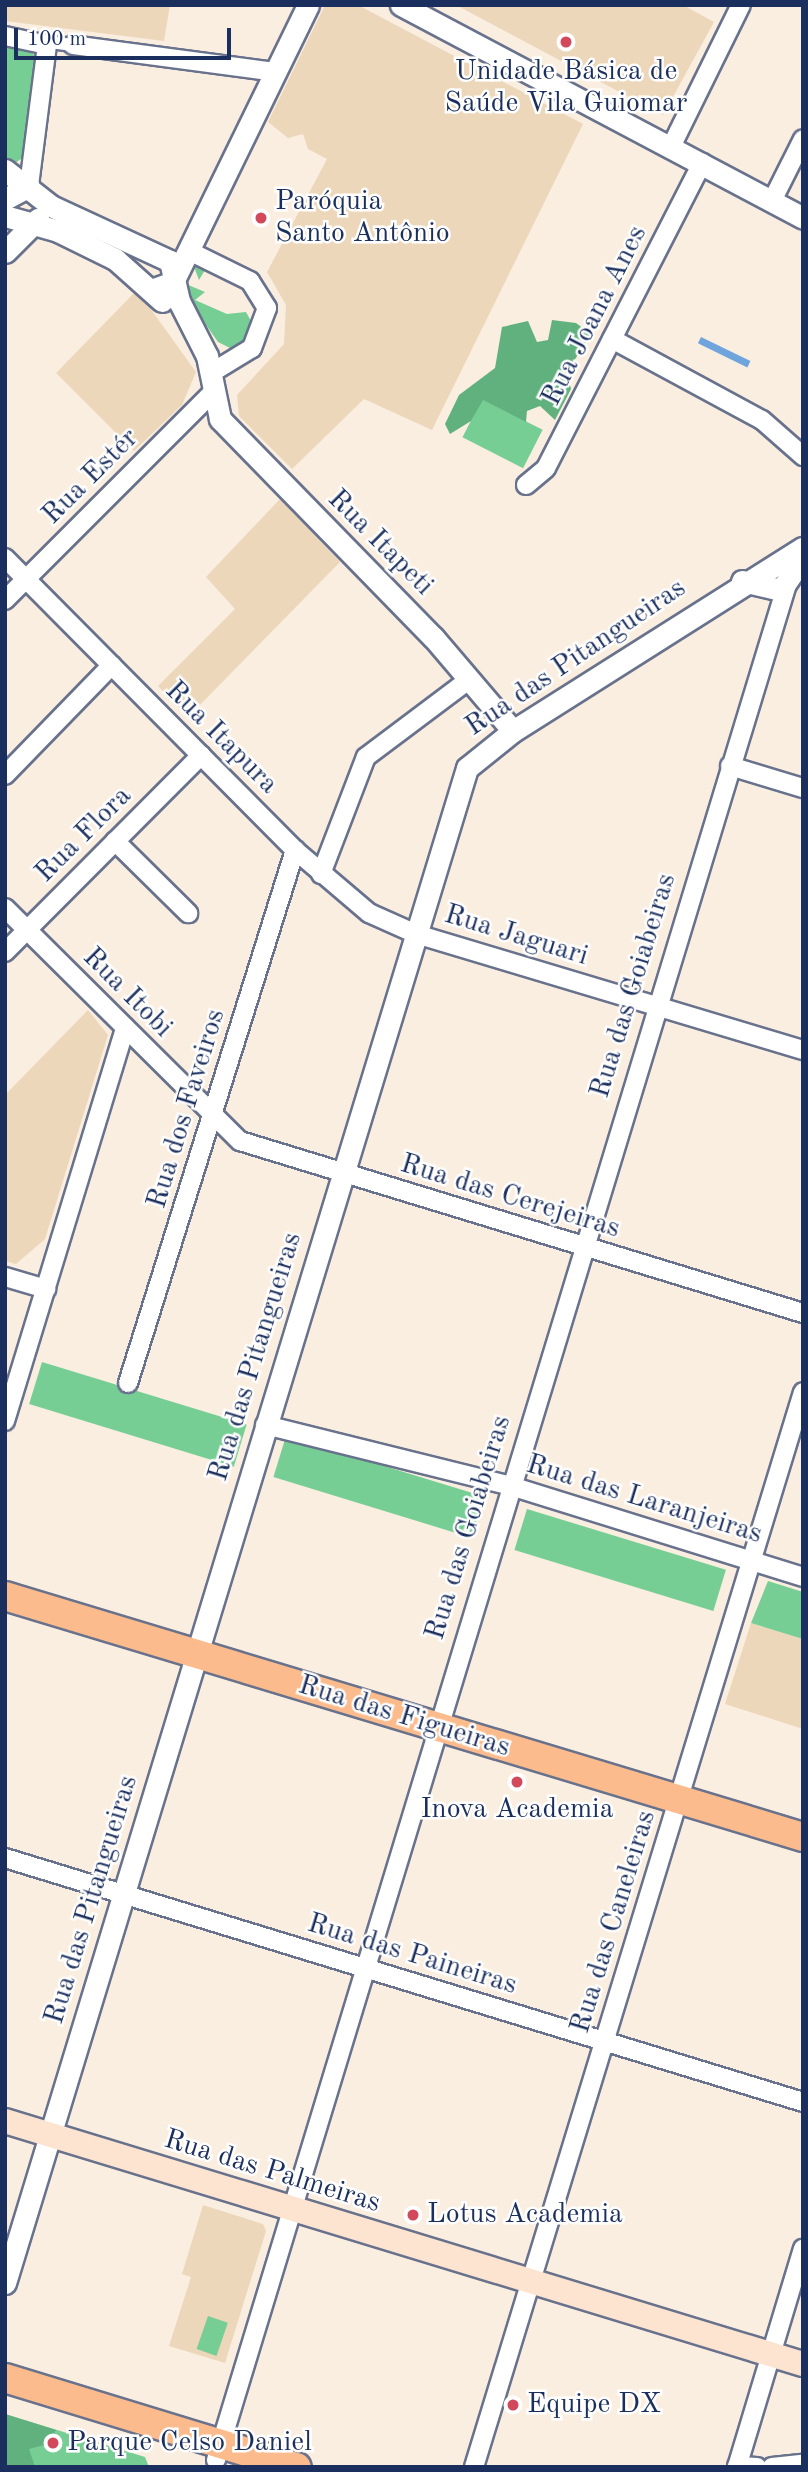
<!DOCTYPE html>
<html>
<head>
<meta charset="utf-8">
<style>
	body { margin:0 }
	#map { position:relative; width:808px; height:2472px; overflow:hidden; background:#faeee0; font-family:"Old Standard TT",serif }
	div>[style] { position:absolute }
	.built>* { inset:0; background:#ecd7ba }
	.green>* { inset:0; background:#76ce94; transform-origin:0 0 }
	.forest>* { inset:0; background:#60b17e }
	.water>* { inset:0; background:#70a4dc; transform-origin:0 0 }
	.roads { filter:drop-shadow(2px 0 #69728c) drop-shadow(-2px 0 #69728c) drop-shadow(0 2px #69728c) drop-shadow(0 -2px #69728c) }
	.pedestrian>* { height:12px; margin:-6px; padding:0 6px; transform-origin:6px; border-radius:6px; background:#fff }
	.minor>* { height:18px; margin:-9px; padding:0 9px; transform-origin:9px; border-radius:9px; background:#fff }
	.tertiary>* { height:21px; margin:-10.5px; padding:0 10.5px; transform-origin:10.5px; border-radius:10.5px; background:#fff }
	.secondary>* { height:24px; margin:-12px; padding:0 12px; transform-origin:12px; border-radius:12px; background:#fde4d1 }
	.primary>* { height:28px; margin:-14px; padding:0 14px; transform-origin:14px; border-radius:14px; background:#fbbb8c }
	.dots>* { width:19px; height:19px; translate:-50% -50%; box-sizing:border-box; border:4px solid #fff; border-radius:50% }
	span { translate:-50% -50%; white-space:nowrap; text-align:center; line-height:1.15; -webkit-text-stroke:5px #fff; paint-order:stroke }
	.poi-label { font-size:28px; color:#1b2f5e }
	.left { translate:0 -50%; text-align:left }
	.street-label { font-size:28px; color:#1b2f5e }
	.frame { position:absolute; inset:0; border:7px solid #1b2f5e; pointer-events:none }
	.scale { position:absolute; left:14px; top:28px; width:217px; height:32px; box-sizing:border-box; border:4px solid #1b2f5e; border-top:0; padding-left:9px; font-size:21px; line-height:24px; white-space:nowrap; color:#1b2f5e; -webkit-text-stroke:5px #fff; paint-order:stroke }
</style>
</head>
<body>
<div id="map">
	<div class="built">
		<div style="clip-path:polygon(5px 5px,170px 5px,164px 41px,5px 21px)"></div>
		<div style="clip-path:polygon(325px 5px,358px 5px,583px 124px,432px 430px,364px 399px,292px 469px,239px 416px,237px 395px,284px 344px,286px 305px,267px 272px,327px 159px,308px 149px,303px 134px,288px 138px,268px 122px)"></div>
		<div style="clip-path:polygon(456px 5px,683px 5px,714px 22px,663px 115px)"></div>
		<div style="clip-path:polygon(137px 290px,196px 372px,182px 405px,134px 451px,56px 373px)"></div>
		<div style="clip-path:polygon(280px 499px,340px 562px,188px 717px,158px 686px,235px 609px,206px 577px)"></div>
		<div style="clip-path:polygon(88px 1010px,108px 1035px,45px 1239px,16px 1264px,5px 1261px,5px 1095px)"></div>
		<div style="clip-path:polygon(751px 1623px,803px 1639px,803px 1729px,725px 1704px)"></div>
		<div style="clip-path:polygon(203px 2205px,263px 2224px,266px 2231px,225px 2363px,169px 2346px,191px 2277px,182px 2274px)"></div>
	</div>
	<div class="green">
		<div style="clip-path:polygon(5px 45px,29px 49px,38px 60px,24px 157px,15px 163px,5px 160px)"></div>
		<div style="clip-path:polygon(262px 119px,264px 126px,209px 230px)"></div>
		<div style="clip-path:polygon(191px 259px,248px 285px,258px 308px,247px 291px,205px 270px,199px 280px)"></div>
		<div style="clip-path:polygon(186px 284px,205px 292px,195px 300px,227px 314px,246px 312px,252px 323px,245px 340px,230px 348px,218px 342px,183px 292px)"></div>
		<div style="left:482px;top:399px;width:68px;height:43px;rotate:27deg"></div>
		<div style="left:42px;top:1362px;width:214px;height:44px;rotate:17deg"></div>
		<div style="left:286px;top:1436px;width:207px;height:43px;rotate:17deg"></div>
		<div style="left:527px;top:1509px;width:208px;height:43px;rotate:17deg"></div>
		<div style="clip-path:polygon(768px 1581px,803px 1592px,803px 1639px,751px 1623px)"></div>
		<div style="left:208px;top:2316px;width:21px;height:35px;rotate:19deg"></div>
		<div style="clip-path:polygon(5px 2414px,145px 2457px,149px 2467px,5px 2467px)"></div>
	</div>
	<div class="forest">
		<div style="clip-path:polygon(552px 320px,576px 323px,591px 334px,567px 372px,571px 389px,555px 420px,540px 406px,527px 411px,526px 422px,483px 400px,471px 421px,450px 434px,445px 424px,459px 395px,495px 368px,502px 327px,528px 321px,537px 342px,548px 340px)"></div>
		<div style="clip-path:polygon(5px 2414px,56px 2430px,48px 2444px,29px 2449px,35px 2467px,5px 2467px)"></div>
	</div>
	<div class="water">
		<div style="left:701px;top:337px;width:55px;height:7px;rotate:26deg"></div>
	</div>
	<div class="roads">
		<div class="pedestrian">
			<div style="left:43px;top:41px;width:30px;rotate:8deg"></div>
		</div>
		<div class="minor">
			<div style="left:5px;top:36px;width:43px;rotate:12.1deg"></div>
			<div style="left:47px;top:45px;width:142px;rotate:97.3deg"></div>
			<div style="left:73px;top:45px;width:204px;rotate:7.6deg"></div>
			<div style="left:671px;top:147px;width:158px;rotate:-63.8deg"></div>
			<div style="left:772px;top:201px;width:69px;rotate:-63.4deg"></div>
			<div style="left:189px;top:251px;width:68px;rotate:26.2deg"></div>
			<div style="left:250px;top:281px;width:32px;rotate:58deg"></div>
			<div style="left:267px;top:308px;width:43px;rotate:110.6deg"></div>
			<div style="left:252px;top:348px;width:48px;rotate:148.6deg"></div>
			<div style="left:612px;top:339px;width:170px;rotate:28.4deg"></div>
			<div style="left:762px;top:420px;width:55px;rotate:41.3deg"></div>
			<div style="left:526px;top:485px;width:26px;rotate:-40deg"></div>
			<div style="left:546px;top:468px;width:343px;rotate:-62.9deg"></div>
			<div style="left:5px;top:558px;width:412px;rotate:45.2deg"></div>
			<div style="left:295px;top:850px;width:97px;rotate:40.4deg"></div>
			<div style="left:369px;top:913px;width:51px;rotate:24.1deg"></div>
			<div style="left:416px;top:934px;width:404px;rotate:16.7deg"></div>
			<div style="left:5px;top:600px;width:294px;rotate:-45deg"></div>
			<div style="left:730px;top:766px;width:76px;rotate:16.8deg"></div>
			<div style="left:5px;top:775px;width:153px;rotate:-45.8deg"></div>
			<div style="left:115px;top:841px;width:103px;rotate:44.6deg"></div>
			<div style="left:321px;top:874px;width:125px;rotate:-69deg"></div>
			<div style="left:366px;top:757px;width:130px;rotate:-36.9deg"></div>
			<div style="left:5px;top:908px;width:331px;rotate:44.8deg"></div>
			<div style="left:240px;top:1141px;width:589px;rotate:16.99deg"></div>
			<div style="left:5px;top:952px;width:278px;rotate:-45.1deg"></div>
			<div style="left:5px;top:1277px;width:43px;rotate:16.3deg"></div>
			<div style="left:128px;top:1383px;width:559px;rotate:-72.6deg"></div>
			<div style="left:5px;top:1421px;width:411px;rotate:-73deg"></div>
			<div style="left:265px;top:1425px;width:253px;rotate:13.9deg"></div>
			<div style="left:511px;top:1486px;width:306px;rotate:17.3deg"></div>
			<div style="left:5px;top:1858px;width:834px;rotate:17deg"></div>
			<div style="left:216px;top:2460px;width:1957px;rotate:-73.07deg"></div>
			<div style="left:737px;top:2466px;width:20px;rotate:3deg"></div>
			<div style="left:474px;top:2467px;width:1124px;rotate:-72.98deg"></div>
			<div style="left:737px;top:2467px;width:228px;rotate:-73.2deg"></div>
			<div style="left:772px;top:2467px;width:31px;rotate:-6deg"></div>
		</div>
		<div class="tertiary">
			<div style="left:401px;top:5px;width:455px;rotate:27.9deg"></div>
			<div style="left:5px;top:170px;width:58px;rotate:38deg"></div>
			<div style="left:51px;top:206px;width:131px;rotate:24.8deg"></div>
			<div style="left:170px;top:261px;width:41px;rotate:77.3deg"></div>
			<div style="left:179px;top:301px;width:62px;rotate:63deg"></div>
			<div style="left:207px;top:356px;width:64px;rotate:78.3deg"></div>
			<div style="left:220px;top:419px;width:305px;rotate:45.7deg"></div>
			<div style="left:433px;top:637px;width:123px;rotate:49.6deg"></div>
			<div style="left:5px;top:199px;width:27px;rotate:-28deg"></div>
			<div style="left:5px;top:216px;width:55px;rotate:15.8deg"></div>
			<div style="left:58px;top:231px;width:64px;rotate:26.2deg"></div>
			<div style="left:115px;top:259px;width:63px;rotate:41.8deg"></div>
			<div style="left:5px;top:252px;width:47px;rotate:-45deg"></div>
			<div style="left:151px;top:290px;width:23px;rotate:-20deg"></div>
			<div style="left:173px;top:282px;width:308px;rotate:-64deg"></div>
			<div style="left:742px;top:581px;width:40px;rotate:13deg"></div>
			<div style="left:781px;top:590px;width:40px;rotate:-56deg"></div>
			<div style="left:5px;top:2283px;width:1584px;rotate:-73.04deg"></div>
			<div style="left:467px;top:768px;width:59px;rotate:-38.8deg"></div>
			<div style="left:513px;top:731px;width:343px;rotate:-32.3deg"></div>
		</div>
		<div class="secondary">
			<div style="left:5px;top:2121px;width:834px;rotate:16.94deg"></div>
		</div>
		<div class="primary">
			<div style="left:5px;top:1596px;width:834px;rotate:16.8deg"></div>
			<div style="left:5px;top:2378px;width:305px;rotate:17deg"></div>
		</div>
	</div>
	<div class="dots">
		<div style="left:566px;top:42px;background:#d1495b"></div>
		<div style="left:261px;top:218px;background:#d1495b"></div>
		<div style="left:517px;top:1782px;background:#d1495b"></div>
		<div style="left:413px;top:2215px;background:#d1495b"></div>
		<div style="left:513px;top:2405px;background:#d1495b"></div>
		<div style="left:53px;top:2443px;background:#d1495b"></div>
	</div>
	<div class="poi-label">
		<span style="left:566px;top:88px">Unidade Básica de<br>Saúde Vila Guiomar</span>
		<span class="left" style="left:275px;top:218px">Paróquia<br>Santo Antônio</span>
		<span style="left:517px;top:1810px">Inova Academia</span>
		<span class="left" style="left:427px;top:2215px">Lotus Academia</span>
		<span class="left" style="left:527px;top:2405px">Equipe DX</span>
		<span class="left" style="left:67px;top:2443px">Parque Celso Daniel</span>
	</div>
	<div class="street-label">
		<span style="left:595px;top:316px;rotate:-63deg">Rua Joana Anes</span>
		<span style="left:91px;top:477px;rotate:-45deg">Rua Estér</span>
		<span style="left:380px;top:543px;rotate:45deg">Rua Itapeti</span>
		<span style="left:576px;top:658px;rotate:-34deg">Rua das Pitangueiras</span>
		<span style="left:221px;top:738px;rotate:45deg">Rua Itapura</span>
		<span style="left:84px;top:835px;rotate:-45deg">Rua Flora</span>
		<span style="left:516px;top:936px;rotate:17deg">Rua Jaguari</span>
		<span style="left:634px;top:986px;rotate:-73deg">Rua das Goiabeiras</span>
		<span style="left:127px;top:993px;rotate:45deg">Rua Itobi</span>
		<span style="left:187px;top:1109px;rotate:-73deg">Rua dos Faveiros</span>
		<span style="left:510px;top:1197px;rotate:17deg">Rua das Cerejeiras</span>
		<span style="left:256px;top:1357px;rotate:-73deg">Rua das Pitangueiras</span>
		<span style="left:644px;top:1500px;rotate:17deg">Rua das Laranjeiras</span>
		<span style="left:469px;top:1528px;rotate:-73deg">Rua das Goiabeiras</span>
		<span style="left:404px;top:1717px;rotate:17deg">Rua das Figueiras</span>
		<span style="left:92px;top:1900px;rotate:-73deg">Rua das Pitangueiras</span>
		<span style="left:614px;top:1922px;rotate:-73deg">Rua das Caneleiras</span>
		<span style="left:412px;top:1955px;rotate:17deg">Rua das Paineiras</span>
		<span style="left:272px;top:2172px;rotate:17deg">Rua das Palmeiras</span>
	</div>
	<div class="frame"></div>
	<div class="scale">100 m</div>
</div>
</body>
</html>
